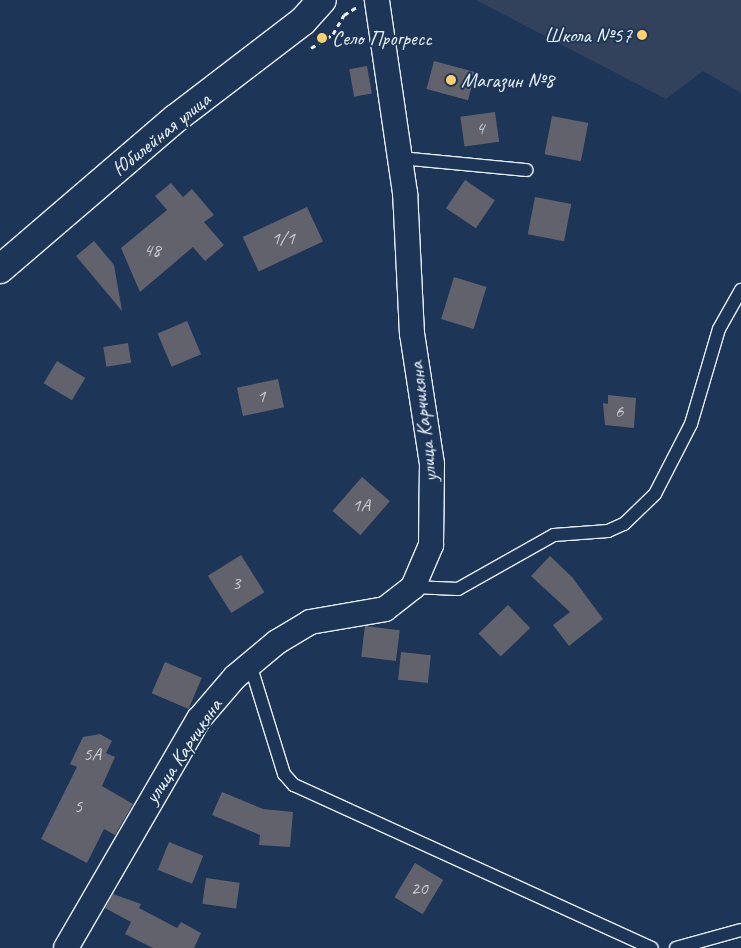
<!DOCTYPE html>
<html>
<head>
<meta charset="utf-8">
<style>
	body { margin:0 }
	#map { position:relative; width:741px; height:948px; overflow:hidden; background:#1d3557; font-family:Caveat,sans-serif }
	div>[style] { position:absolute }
	.built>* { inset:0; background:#32425d }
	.building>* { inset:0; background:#62626c; transform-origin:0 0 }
	.path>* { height:3px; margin-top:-1.5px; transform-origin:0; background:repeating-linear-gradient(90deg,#e8f1f8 0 5px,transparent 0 9px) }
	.roads { filter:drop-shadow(1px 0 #e8f1f8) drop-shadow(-1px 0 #e8f1f8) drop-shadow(0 1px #e8f1f8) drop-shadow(0 -1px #e8f1f8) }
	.lane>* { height:12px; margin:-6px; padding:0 6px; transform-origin:6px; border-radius:6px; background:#1d3557 }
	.street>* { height:24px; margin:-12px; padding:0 12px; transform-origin:12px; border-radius:12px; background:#1d3557 }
	.secondary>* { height:28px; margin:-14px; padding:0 14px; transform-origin:14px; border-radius:14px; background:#1d3557 }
	.dots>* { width:14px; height:14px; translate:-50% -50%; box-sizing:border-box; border:2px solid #1d3557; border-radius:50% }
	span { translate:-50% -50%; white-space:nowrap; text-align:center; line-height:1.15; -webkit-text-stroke:4px #1d3557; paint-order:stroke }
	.number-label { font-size:19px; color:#c6cdd5 }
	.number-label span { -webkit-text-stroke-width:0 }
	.poi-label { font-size:21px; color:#e8f1f8 }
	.right { translate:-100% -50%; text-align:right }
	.left { translate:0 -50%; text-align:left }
	.street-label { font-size:21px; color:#e8f1f8 }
</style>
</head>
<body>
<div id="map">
	<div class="built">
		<div style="clip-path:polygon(476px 0,741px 0,741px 93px,703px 71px,666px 99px)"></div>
	</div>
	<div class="building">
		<div style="left:434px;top:61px;width:43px;height:29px;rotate:15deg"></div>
		<div style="left:367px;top:66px;width:28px;height:18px;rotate:80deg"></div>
		<div style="left:495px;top:112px;width:30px;height:35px;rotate:82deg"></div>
		<div style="left:552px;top:116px;width:37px;height:39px;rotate:11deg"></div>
		<div style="left:465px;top:180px;width:36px;height:34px;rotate:34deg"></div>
		<div style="clip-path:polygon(171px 183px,183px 197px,192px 189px,214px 215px,204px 222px,224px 245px,205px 261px,193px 247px,140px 292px,121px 248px,167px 210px,155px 196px)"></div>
		<div style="left:535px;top:197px;width:37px;height:38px;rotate:11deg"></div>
		<div style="left:307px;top:207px;width:38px;height:71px;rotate:65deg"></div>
		<div style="clip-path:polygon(94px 241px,114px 265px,122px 311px,76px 256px)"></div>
		<div style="left:454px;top:277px;width:34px;height:44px;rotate:17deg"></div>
		<div style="left:187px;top:321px;width:36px;height:32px;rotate:67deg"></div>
		<div style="left:128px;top:343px;width:20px;height:25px;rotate:81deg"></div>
		<div style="left:57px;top:361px;width:33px;height:26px;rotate:31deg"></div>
		<div style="left:278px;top:379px;width:29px;height:42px;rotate:78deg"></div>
		<div style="clip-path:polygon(608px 395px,636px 398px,634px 428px,605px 425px,603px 403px,608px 404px)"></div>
		<div style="left:362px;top:477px;width:37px;height:45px;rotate:41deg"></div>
		<div style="left:241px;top:555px;width:44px;height:39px;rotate:58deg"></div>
		<div style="clip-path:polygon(550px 556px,572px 577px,603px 619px,569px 646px,553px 625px,570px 612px,531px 576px)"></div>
		<div style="left:508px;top:605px;width:32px;height:41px;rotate:46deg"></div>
		<div style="left:365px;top:626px;width:35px;height:31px;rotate:7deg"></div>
		<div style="left:401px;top:652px;width:30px;height:28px;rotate:6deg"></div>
		<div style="left:165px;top:662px;width:40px;height:34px;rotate:23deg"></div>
		<div style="clip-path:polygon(100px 734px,112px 741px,106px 753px,115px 757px,102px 786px,133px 804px,115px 835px,104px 829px,87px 863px,41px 839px,77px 767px,70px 764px,83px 737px)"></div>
		<div style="clip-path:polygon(222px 792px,263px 809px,293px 812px,290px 847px,259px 845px,260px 835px,212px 815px)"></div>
		<div style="left:169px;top:842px;width:37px;height:30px;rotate:22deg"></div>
		<div style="left:415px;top:863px;width:33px;height:40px;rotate:31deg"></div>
		<div style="left:206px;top:878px;width:34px;height:26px;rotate:8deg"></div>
		<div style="clip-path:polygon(113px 894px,141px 904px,139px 908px,177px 928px,181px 922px,201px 933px,194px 948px,153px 948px,125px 934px,131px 922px,105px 908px)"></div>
	</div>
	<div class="path">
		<div style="left:311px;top:48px;width:26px;rotate:-32deg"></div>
		<div style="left:333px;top:34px;width:22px;rotate:-60deg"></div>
		<div style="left:344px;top:15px;width:15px;rotate:-32deg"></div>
	</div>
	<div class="roads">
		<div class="lane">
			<div style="left:401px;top:158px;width:126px;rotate:5.5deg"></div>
			<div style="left:413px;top:587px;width:45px;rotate:2.5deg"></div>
			<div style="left:458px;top:589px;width:110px;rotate:-29.4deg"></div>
			<div style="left:554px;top:535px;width:54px;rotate:-4.2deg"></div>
			<div style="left:608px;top:531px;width:17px;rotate:-24deg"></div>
			<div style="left:624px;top:524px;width:43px;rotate:-44.1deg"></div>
			<div style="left:655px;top:494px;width:79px;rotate:-62.8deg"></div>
			<div style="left:691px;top:424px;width:99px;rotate:-73.6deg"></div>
			<div style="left:719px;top:329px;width:45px;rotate:-60.6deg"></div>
			<div style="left:250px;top:664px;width:115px;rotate:72.8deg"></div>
			<div style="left:284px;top:774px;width:15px;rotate:48deg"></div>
			<div style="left:294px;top:785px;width:393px;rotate:24.5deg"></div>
			<div style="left:676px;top:948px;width:67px;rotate:-15.5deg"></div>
		</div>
		<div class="street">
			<div style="left:66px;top:948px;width:265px;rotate:-59.9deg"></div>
			<div style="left:199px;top:719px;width:55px;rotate:-49.4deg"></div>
			<div style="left:235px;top:677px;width:55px;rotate:-39.8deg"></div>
			<div style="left:277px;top:642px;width:39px;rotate:-31deg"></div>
			<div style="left:310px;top:622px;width:76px;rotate:-9.8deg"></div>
			<div style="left:385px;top:609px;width:36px;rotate:-38deg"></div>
			<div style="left:413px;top:587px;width:46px;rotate:-66.8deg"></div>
			<div style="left:431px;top:545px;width:81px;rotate:-89.3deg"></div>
			<div style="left:432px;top:464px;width:132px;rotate:-98.7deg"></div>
			<div style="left:412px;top:334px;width:141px;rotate:-92.8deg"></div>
			<div style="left:405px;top:193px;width:195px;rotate:-98.3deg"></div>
		</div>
		<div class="secondary">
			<div style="left:0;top:269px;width:230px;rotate:-40.6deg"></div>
			<div style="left:175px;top:119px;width:161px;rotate:-37.4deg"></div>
			<div style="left:303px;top:21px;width:28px;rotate:-48deg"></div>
		</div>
	</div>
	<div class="dots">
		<div style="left:642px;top:35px;background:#ffd166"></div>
		<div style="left:322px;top:38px;background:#ffd166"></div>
		<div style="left:451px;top:80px;background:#ffd166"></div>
	</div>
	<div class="number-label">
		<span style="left:480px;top:129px">4</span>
		<span style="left:283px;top:239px">1/1</span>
		<span style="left:152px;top:251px">48</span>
		<span style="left:261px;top:397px">1</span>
		<span style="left:619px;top:412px">6</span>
		<span style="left:361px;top:506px">1А</span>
		<span style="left:236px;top:584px">3</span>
		<span style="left:92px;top:755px">5А</span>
		<span style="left:78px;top:807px">5</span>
		<span style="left:419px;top:889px">20</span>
	</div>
	<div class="poi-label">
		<span class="right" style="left:632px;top:35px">Школа №57</span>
		<span class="left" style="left:332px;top:38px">Село Прогресс</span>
		<span class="left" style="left:461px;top:80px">Магазин №8</span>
	</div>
	<div class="street-label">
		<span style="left:161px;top:134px;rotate:-39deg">Юбилейная улица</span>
		<span style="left:423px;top:422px;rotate:-97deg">улица Карчикяна</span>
		<span style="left:183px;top:751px;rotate:-56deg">улица Карчикяна</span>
	</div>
</div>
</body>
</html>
